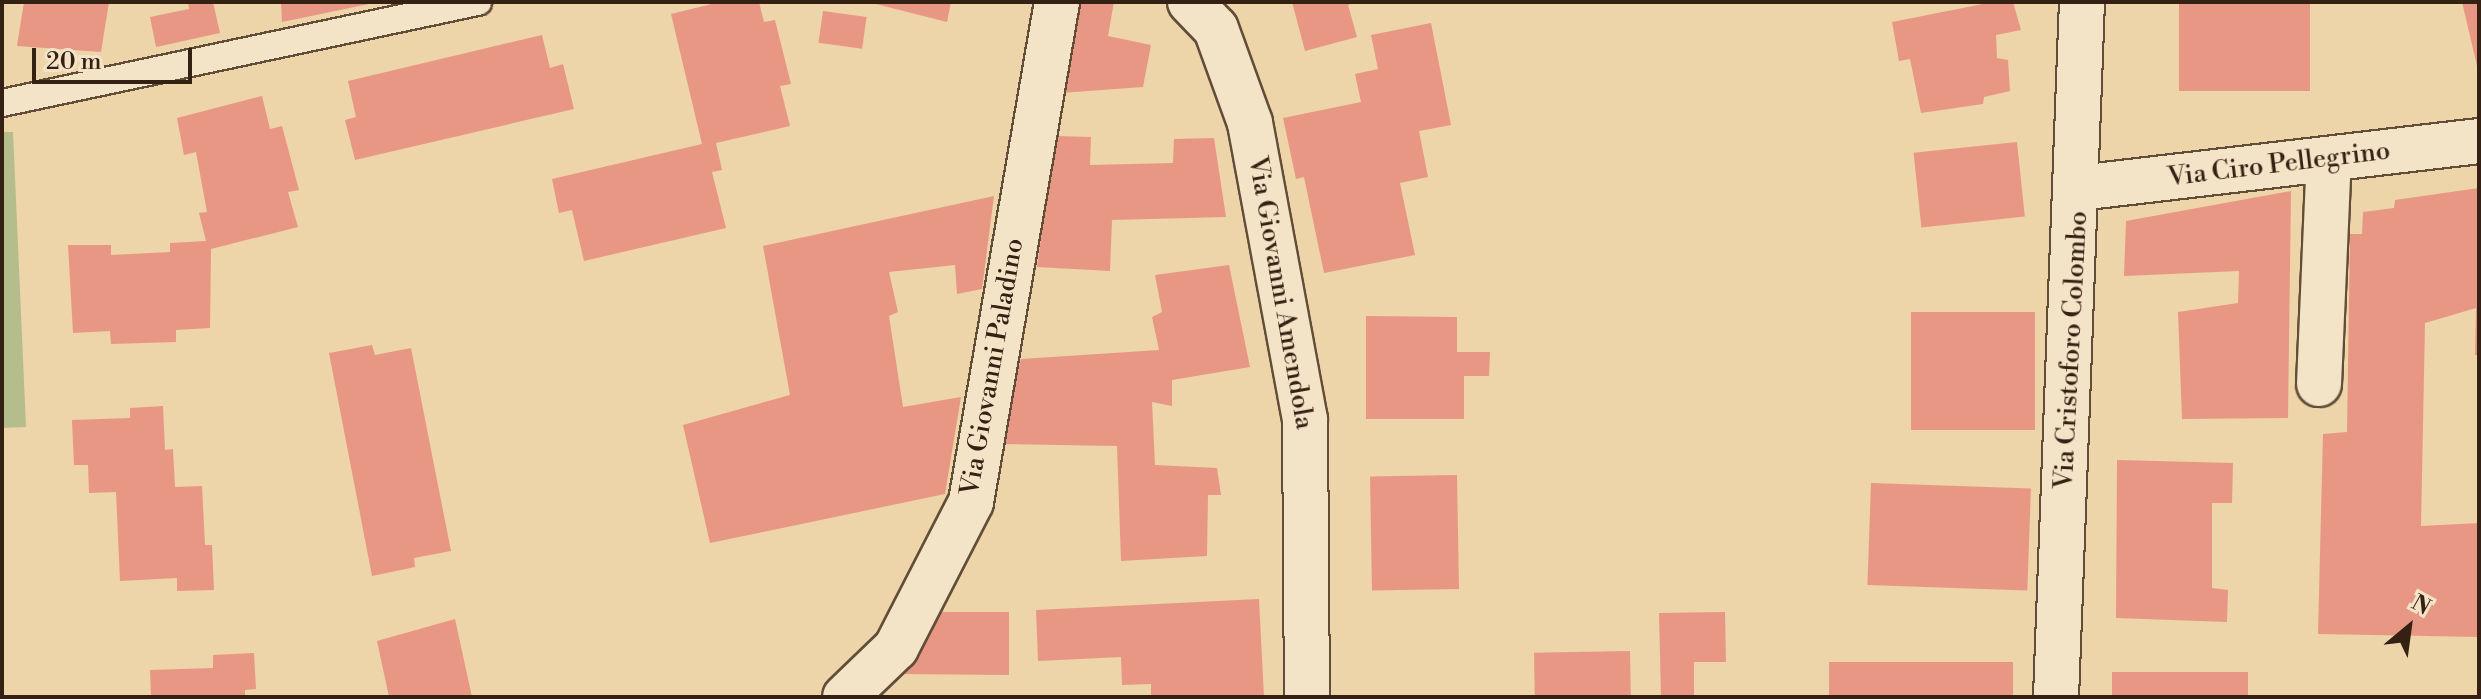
<!DOCTYPE html>
<html>
<head>
<meta charset="utf-8">
<style>
	body { margin:0 }
	#map { position:relative; width:2481px; height:699px; overflow:hidden; background:#edd4a9; font-family:"Libre Bodoni",serif }
	div>[style] { position:absolute }
	.green>* { inset:0; background:#b4bd8b }
	.building>* { inset:0; background:#e89785; transform-origin:0 0 }
	.roads { filter:drop-shadow(2px 0 #624e38) drop-shadow(-2px 0 #624e38) drop-shadow(0 2px #624e38) drop-shadow(0 -2px #624e38) }
	.service>* { height:26px; margin:-13px; padding:0 13px; transform-origin:13px; border-radius:13px; background:#f3e3c7 }
	.minor>* { height:44px; margin:-22px; padding:0 22px; transform-origin:22px; border-radius:22px; background:#f3e3c7 }
	span { translate:-50% -50%; white-space:nowrap; text-align:center; line-height:1.15; -webkit-text-stroke:6px #f3e3c7; paint-order:stroke }
	.street-label { font-size:26px; color:#342113 }
	.frame { position:absolute; inset:0; border:4px solid #342113; pointer-events:none }
	.north { position:absolute; left:2369px; top:587px; width:80px; height:80px; -webkit-text-stroke:6px #f3e3c7; paint-order:stroke; rotate:29deg; font-size:22px; font-weight:700; line-height:32px; text-align:center; color:#342113 }
	.north::after { content:''; display:block; margin:auto; width:28px; height:36px; background:#342113; clip-path:polygon(50% 0,100% 100%,50% 72%,0 100%) }
	.scale { position:absolute; left:32px; top:48px; width:160px; height:36px; box-sizing:border-box; border:4px solid #342113; border-top:0; padding-left:10px; font-size:24px; line-height:28px; white-space:nowrap; color:#342113; -webkit-text-stroke:6px #f3e3c7; paint-order:stroke }
</style>
</head>
<body>
<div id="map">
	<div class="green">
		<div style="clip-path:polygon(2px 132px,13px 132px,26px 427px,2px 428px)"></div>
	</div>
	<div class="building">
		<div style="clip-path:polygon(24px 2px,109px 2px,101px 52px,17px 46px)"></div>
		<div style="clip-path:polygon(188px 2px,213px 2px,220px 33px,156px 47px,150px 17px,189px 9px)"></div>
		<div style="clip-path:polygon(281px 2px,374px 2px,374px 3px,282px 22px)"></div>
		<div style="clip-path:polygon(720px 2px,759px 2px,764px 22px,775px 20px,791px 84px,780px 86px,790px 126px,716px 143px,722px 170px,712px 172px,726px 228px,584px 261px,572px 210px,559px 213px,552px 179px,702px 144px,671px 14px)"></div>
		<div style="clip-path:polygon(868px 2px,951px 2px,947px 22px)"></div>
		<div style="clip-path:polygon(1072px 2px,1114px 2px,1108px 36px,1151px 45px,1143px 87px,1061px 93px)"></div>
		<div style="clip-path:polygon(1292px 2px,1356px 2px,1348px 5px,1357px 37px,1305px 51px)"></div>
		<div style="clip-path:polygon(1993px 2px,2013px 2px,2021px 30px,1996px 35px,1997px 58px,2008px 60px,2010px 91px,1984px 97px,1983px 104px,1921px 113px,1910px 59px,1899px 61px,1892px 22px)"></div>
		<div style="left:2179px;top:2px;width:131px;height:89px"></div>
		<div style="clip-path:polygon(2462px 2px,2479px 2px,2479px 70px,2478px 70px)"></div>
		<div style="left:823px;top:11px;width:44px;height:32px;rotate:8deg"></div>
		<div style="clip-path:polygon(1431px 23px,1451px 125px,1419px 131px,1428px 177px,1400px 183px,1415px 255px,1324px 273px,1304px 177px,1296px 179px,1283px 118px,1361px 102px,1355px 74px,1378px 69px,1371px 35px)"></div>
		<div style="clip-path:polygon(542px 35px,550px 68px,563px 64px,574px 109px,355px 160px,345px 120px,356px 117px,348px 81px)"></div>
		<div style="clip-path:polygon(262px 96px,270px 129px,282px 126px,299px 190px,288px 192px,298px 227px,211px 249px,210px 328px,176px 330px,176px 342px,111px 344px,110px 331px,73px 333px,68px 245px,111px 245px,111px 255px,170px 252px,170px 243px,206px 241px,199px 213px,207px 212px,196px 152px,184px 155px,177px 118px)"></div>
		<div style="clip-path:polygon(1055px 136px,1091px 137px,1090px 165px,1173px 163px,1174px 139px,1214px 138px,1226px 217px,1112px 220px,1110px 271px,1037px 267px)"></div>
		<div style="left:2017px;top:142px;width:75px;height:104px;rotate:84deg"></div>
		<div style="clip-path:polygon(2479px 188px,2479px 355px,2475px 355px,2476px 308px,2425px 323px,2421px 526px,2479px 523px,2479px 637px,2318px 634px,2323px 434px,2347px 432px,2350px 234px,2362px 234px,2363px 212px,2394px 208px,2395px 200px)"></div>
		<div style="clip-path:polygon(2291px 191px,2288px 418px,2182px 419px,2178px 312px,2238px 303px,2239px 271px,2124px 276px,2126px 221px)"></div>
		<div style="clip-path:polygon(994px 196px,982px 289px,957px 294px,955px 265px,889px 272px,898px 312px,889px 316px,903px 407px,961px 397px,945px 494px,710px 543px,683px 425px,790px 395px,763px 246px)"></div>
		<div style="clip-path:polygon(1229px 265px,1250px 367px,1172px 380px,1172px 406px,1152px 402px,1155px 465px,1217px 468px,1221px 495px,1208px 495px,1207px 556px,1121px 561px,1117px 446px,999px 444px,1021px 359px,1159px 350px,1152px 317px,1162px 312px,1155px 275px)"></div>
		<div style="left:1911px;top:312px;width:124px;height:118px"></div>
		<div style="clip-path:polygon(1366px 316px,1457px 317px,1457px 352px,1490px 352px,1489px 376px,1464px 376px,1464px 419px,1366px 419px)"></div>
		<div style="clip-path:polygon(372px 345px,375px 355px,411px 348px,451px 551px,414px 558px,415px 567px,372px 576px,329px 353px)"></div>
		<div style="clip-path:polygon(163px 406px,165px 450px,173px 449px,175px 487px,202px 486px,205px 545px,212px 545px,214px 590px,177px 591px,177px 578px,120px 581px,116px 492px,89px 493px,88px 465px,74px 465px,72px 420px,130px 418px,130px 408px)"></div>
		<div style="clip-path:polygon(2117px 460px,2233px 463px,2232px 503px,2212px 503px,2212px 588px,2228px 590px,2227px 622px,2116px 618px)"></div>
		<div style="left:1457px;top:475px;width:114px;height:87px;rotate:89deg"></div>
		<div style="left:1871px;top:483px;width:160px;height:102px;rotate:2deg"></div>
		<div style="clip-path:polygon(1259px 599px,1264px 697px,1151px 697px,1151px 684px,1122px 685px,1121px 657px,1038px 661px,1036px 610px)"></div>
		<div style="clip-path:polygon(937px 612px,1009px 612px,1009px 675px,897px 674px)"></div>
		<div style="clip-path:polygon(1725px 612px,1726px 662px,1694px 662px,1694px 697px,1661px 697px,1659px 613px)"></div>
		<div style="clip-path:polygon(455px 619px,472px 697px,389px 697px,377px 641px)"></div>
		<div style="left:1630px;top:651px;width:46px;height:96px;rotate:89deg"></div>
		<div style="clip-path:polygon(254px 653px,256px 689px,245px 690px,245px 697px,151px 697px,150px 670px,213px 668px,213px 655px)"></div>
		<div style="left:2013px;top:662px;width:35px;height:184px;rotate:90deg"></div>
		<div style="left:2112px;top:672px;width:136px;height:25px"></div>
	</div>
	<div class="roads">
		<div class="service">
			<div style="left:2px;top:103px;width:487px;rotate:-12deg"></div>
		</div>
		<div class="minor">
			<div style="left:1190px;top:2px;width:37px;rotate:46deg"></div>
			<div style="left:1216px;top:29px;width:100px;rotate:70.1deg"></div>
			<div style="left:1250px;top:123px;width:301px;rotate:79.5deg"></div>
			<div style="left:1305px;top:419px;width:278px;rotate:89.6deg"></div>
			<div style="left:2079px;top:188px;width:403px;rotate:-6.7deg"></div>
			<div style="left:2319px;top:384px;width:225px;rotate:-87.5deg"></div>
			<div style="left:845px;top:697px;width:71px;rotate:-43.9deg"></div>
			<div style="left:896px;top:648px;width:164px;rotate:-62.8deg"></div>
			<div style="left:971px;top:502px;width:507px;rotate:-80.24deg"></div>
			<div style="left:2056px;top:697px;width:695px;rotate:-87.86deg"></div>
		</div>
	</div>
	<div class="street-label">
		<span style="left:2279px;top:165px;rotate:-7deg">Via Ciro Pellegrino</span>
		<span style="left:1280px;top:293px;rotate:80deg">Via Giovanni Amendola</span>
		<span style="left:2072px;top:350px;rotate:-87deg">Via Cristoforo Colombo</span>
		<span style="left:993px;top:367px;rotate:-80deg">Via Giovanni Paladino</span>
	</div>
	<div class="frame"></div>
	<div class="north">N</div>
	<div class="scale">20 m</div>
</div>
</body>
</html>
